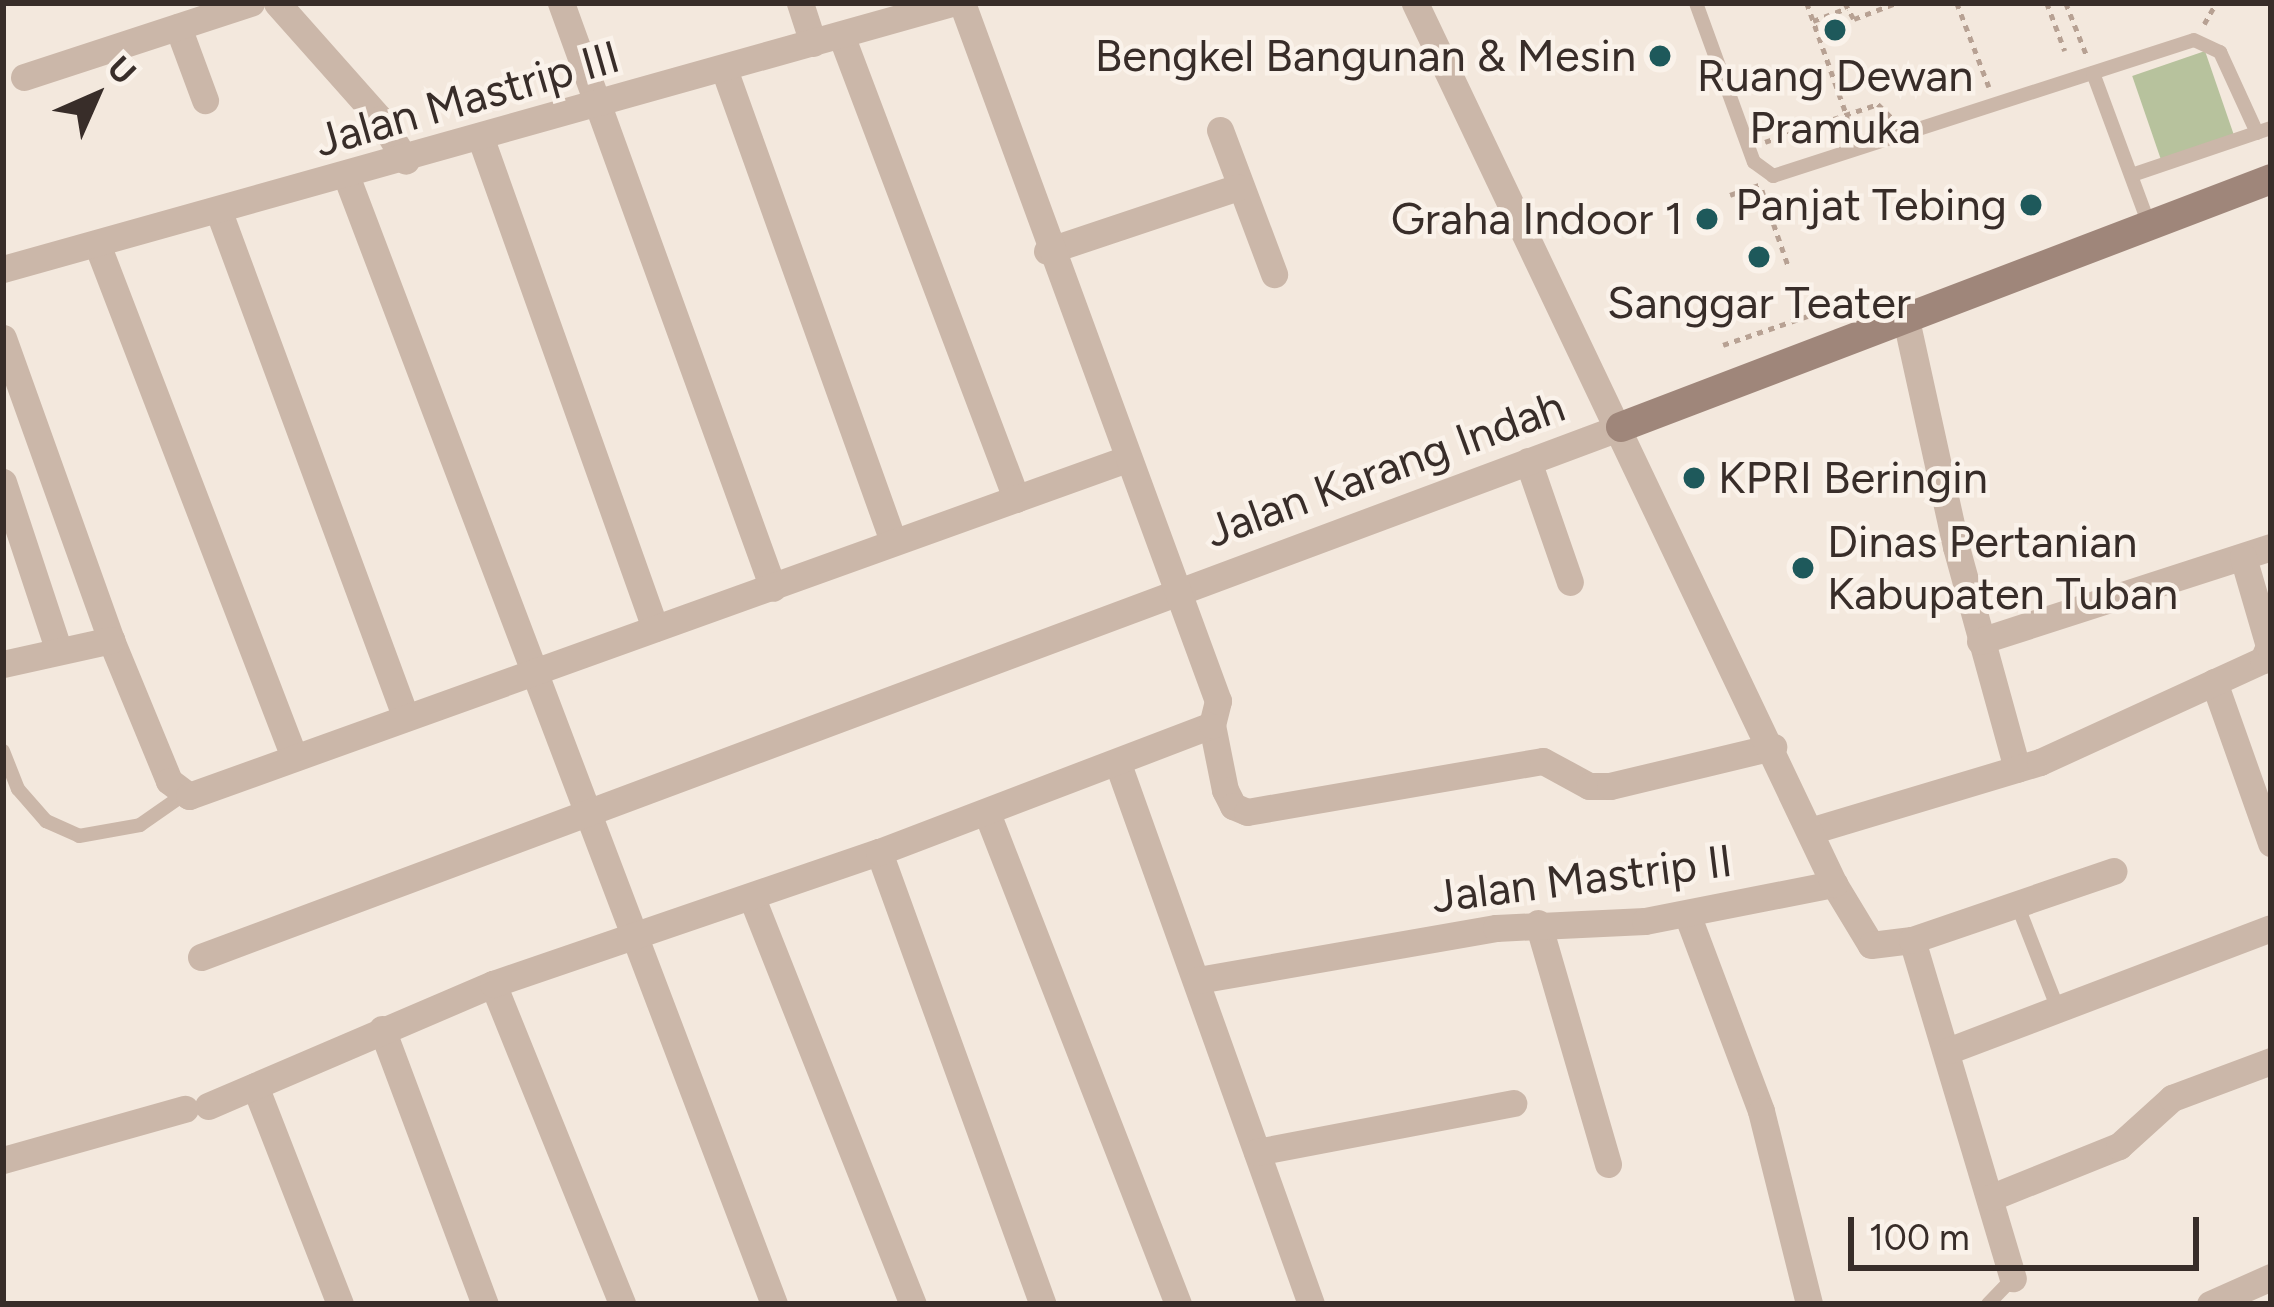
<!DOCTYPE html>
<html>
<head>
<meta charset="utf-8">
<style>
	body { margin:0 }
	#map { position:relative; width:2274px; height:1307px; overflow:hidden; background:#f3e8dd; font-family:Figtree,sans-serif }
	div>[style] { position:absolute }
	.green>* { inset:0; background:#b7c29d; transform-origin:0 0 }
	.path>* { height:4.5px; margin-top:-2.25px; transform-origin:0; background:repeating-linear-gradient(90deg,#b7a193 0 6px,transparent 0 12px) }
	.lane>* { height:14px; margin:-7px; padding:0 7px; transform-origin:7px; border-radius:7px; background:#cbb7a9 }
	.street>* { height:27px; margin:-13.5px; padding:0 13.5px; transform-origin:13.5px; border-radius:13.5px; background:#cbb7a9 }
	.secondary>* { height:30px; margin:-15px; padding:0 15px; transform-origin:15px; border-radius:15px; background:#9f867a }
	.dots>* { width:33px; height:33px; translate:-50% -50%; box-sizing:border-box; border:6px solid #faf2ea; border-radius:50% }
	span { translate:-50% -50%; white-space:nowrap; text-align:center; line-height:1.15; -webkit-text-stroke:9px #faf2ea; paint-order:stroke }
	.poi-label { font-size:45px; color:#382d29 }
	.right { translate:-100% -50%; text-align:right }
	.left { translate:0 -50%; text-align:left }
	.street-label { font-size:45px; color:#382d29 }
	.frame { position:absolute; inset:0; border:6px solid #382d29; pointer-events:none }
	.north { position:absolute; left:36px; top:36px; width:120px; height:120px; -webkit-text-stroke:9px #faf2ea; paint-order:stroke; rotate:45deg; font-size:33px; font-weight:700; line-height:48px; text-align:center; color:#382d29 }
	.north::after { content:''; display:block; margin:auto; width:42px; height:54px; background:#382d29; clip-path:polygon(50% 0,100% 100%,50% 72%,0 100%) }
	.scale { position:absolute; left:1848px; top:1217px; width:351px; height:54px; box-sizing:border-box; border:6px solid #382d29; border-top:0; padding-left:15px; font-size:36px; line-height:42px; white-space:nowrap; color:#382d29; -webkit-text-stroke:9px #faf2ea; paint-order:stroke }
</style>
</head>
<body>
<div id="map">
	<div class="green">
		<div style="left:2205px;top:51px;width:88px;height:77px;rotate:71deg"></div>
	</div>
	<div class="path">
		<div style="left:1807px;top:3px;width:138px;rotate:70.5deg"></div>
		<div style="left:1845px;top:3px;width:18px;rotate:61deg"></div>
		<div style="left:1854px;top:19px;width:45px;rotate:-20.9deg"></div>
		<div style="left:1957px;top:3px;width:90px;rotate:69.1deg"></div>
		<div style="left:2047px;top:3px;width:51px;rotate:69.4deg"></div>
		<div style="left:2066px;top:3px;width:57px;rotate:68.4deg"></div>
		<div style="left:1813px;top:21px;width:36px;rotate:-21deg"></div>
		<div style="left:2204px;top:24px;width:24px;rotate:-60deg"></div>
		<div style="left:1765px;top:142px;width:119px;rotate:-18.6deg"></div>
		<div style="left:1878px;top:104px;width:23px;rotate:45deg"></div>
		<div style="left:1762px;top:190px;width:83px;rotate:70.9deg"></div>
		<div style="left:1730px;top:195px;width:31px;rotate:-19deg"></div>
		<div style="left:1723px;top:345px;width:154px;rotate:-18.9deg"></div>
	</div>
	<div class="lane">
		<div style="left:1696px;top:3px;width:169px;rotate:70deg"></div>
		<div style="left:1754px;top:162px;width:24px;rotate:36deg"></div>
		<div style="left:1773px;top:176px;width:442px;rotate:-17.9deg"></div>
		<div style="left:2194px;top:40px;width:29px;rotate:25deg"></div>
		<div style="left:2220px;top:52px;width:89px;rotate:65.4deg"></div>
		<div style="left:2093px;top:73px;width:161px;rotate:69.7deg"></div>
		<div style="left:2132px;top:175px;width:147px;rotate:-18.7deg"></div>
		<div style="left:3px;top:751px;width:41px;rotate:68.5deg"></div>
		<div style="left:18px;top:789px;width:43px;rotate:48.8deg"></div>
		<div style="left:46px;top:821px;width:36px;rotate:24deg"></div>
		<div style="left:79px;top:836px;width:62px;rotate:-10.2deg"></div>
		<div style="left:140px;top:825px;width:52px;rotate:-34.9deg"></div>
		<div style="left:2017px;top:904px;width:113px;rotate:68.7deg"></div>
		<div style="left:1988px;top:1304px;width:36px;rotate:-46deg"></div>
	</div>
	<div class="street">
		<div style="left:277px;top:3px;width:155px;rotate:48.4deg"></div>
		<div style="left:380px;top:119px;width:49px;rotate:58.2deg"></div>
		<div style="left:561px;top:3px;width:622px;rotate:70.08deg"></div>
		<div style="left:800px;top:3px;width:42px;rotate:72deg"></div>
		<div style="left:178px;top:27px;width:78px;rotate:69.7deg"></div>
		<div style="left:841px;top:35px;width:496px;rotate:69.3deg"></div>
		<div style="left:724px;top:69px;width:501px;rotate:70.3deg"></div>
		<div style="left:24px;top:77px;width:239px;rotate:-18.1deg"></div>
		<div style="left:1220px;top:130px;width:154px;rotate:69.4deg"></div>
		<div style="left:481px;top:139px;width:519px;rotate:70.41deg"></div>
		<div style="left:347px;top:178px;width:1204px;rotate:69.23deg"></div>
		<div style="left:219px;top:212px;width:534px;rotate:69.73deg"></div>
		<div style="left:97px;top:244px;width:550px;rotate:68.99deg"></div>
		<div style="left:1047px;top:251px;width:201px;rotate:-18.5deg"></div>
		<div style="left:3px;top:269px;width:986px;rotate:-15.66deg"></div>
		<div style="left:1905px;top:315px;width:238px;rotate:77.6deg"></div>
		<div style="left:1956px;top:547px;width:230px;rotate:74.6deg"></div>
		<div style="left:3px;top:338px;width:321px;rotate:70.3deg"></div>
		<div style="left:111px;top:640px;width:152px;rotate:67.6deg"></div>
		<div style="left:169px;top:781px;width:25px;rotate:37deg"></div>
		<div style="left:189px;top:796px;width:994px;rotate:-19.77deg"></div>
		<div style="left:1528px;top:461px;width:128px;rotate:70.9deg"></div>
		<div style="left:3px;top:482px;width:178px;rotate:71.7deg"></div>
		<div style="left:1980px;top:641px;width:306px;rotate:-17.9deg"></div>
		<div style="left:3px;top:664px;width:111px;rotate:-12.5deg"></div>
		<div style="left:2214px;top:682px;width:171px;rotate:70.5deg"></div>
		<div style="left:1212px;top:725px;width:66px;rotate:78.7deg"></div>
		<div style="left:1225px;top:790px;width:18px;rotate:63deg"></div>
		<div style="left:1233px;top:806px;width:15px;rotate:23deg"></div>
		<div style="left:1247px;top:812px;width:300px;rotate:-9.8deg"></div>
		<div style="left:1543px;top:761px;width:52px;rotate:28.5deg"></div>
		<div style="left:1589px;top:786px;width:21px"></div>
		<div style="left:1610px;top:786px;width:168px;rotate:-13.5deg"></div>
		<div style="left:1118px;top:764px;width:573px;rotate:70.33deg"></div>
		<div style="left:987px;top:813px;width:527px;rotate:68.74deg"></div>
		<div style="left:1810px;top:831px;width:240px;rotate:-16.7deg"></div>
		<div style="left:2040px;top:762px;width:245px;rotate:-24.6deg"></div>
		<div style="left:2263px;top:660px;width:15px;rotate:-67deg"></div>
		<div style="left:2269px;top:646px;width:93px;rotate:-106.3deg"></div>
		<div style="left:879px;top:852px;width:481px;rotate:70.1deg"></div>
		<div style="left:1834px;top:884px;width:71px;rotate:58.8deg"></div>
		<div style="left:1871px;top:945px;width:41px;rotate:-7deg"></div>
		<div style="left:1912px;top:940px;width:353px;rotate:73.4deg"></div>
		<div style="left:752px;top:898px;width:437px;rotate:68.4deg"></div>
		<div style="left:1687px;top:914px;width:210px;rotate:69.4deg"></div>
		<div style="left:1761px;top:1111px;width:199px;rotate:76deg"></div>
		<div style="left:1538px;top:923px;width:251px;rotate:73.8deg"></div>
		<div style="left:1912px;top:940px;width:213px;rotate:-18.9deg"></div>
		<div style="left:201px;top:957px;width:1516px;rotate:-20.47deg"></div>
		<div style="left:1198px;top:980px;width:303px;rotate:-9.9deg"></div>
		<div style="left:1496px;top:928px;width:149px;rotate:-2.7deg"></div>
		<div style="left:1645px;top:921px;width:193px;rotate:-11.1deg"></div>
		<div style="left:1834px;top:884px;width:976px;rotate:-115.44deg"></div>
		<div style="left:493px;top:984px;width:345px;rotate:68deg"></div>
		<div style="left:382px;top:1029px;width:294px;rotate:69.5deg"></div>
		<div style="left:1950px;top:1050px;width:343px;rotate:-20.8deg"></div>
		<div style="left:255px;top:1086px;width:234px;rotate:68.7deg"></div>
		<div style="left:208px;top:1106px;width:310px;rotate:-23.2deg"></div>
		<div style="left:493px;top:984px;width:408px;rotate:-18.9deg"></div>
		<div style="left:879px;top:852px;width:356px;rotate:-20.9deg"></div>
		<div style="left:1212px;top:725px;width:25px;rotate:-76deg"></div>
		<div style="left:1218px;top:701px;width:743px;rotate:-110.14deg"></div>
		<div style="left:1257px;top:1152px;width:261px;rotate:-10.8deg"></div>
		<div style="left:3px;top:1160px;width:189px;rotate:-15.7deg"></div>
		<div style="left:1992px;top:1197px;width:137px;rotate:-21.9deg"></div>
		<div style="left:2119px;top:1146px;width:72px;rotate:-42.2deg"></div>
		<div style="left:2172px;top:1098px;width:106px;rotate:-20.5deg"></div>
		<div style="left:2210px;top:1304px;width:67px;rotate:-23.9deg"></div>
	</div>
	<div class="secondary">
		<div style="left:1621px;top:427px;width:696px;rotate:-20.88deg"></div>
	</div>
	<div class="dots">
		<div style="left:1835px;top:30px;background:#1e595b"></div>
		<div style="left:1660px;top:56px;background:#1e595b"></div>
		<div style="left:2031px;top:205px;background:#1e595b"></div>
		<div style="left:1707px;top:219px;background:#1e595b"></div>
		<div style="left:1759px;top:257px;background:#1e595b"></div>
		<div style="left:1694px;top:478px;background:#1e595b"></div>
		<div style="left:1803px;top:568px;background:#1e595b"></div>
	</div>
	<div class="poi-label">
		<span class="right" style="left:1636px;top:56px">Bengkel Bangunan &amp; Mesin</span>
		<span style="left:1835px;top:102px">Ruang Dewan<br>Pramuka</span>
		<span class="right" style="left:2007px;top:205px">Panjat Tebing</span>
		<span class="right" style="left:1683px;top:219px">Graha Indoor 1</span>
		<span style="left:1759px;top:303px">Sanggar Teater</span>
		<span class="left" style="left:1718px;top:478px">KPRI Beringin</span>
		<span class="left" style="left:1827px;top:568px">Dinas Pertanian<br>Kabupaten Tuban</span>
	</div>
	<div class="street-label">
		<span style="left:467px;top:99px;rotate:-16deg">Jalan Mastrip III</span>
		<span style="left:1385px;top:469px;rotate:-20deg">Jalan Karang Indah</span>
		<span style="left:1582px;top:879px;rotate:-7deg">Jalan Mastrip II</span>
	</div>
	<div class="frame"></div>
	<div class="north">U</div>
	<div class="scale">100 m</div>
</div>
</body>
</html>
